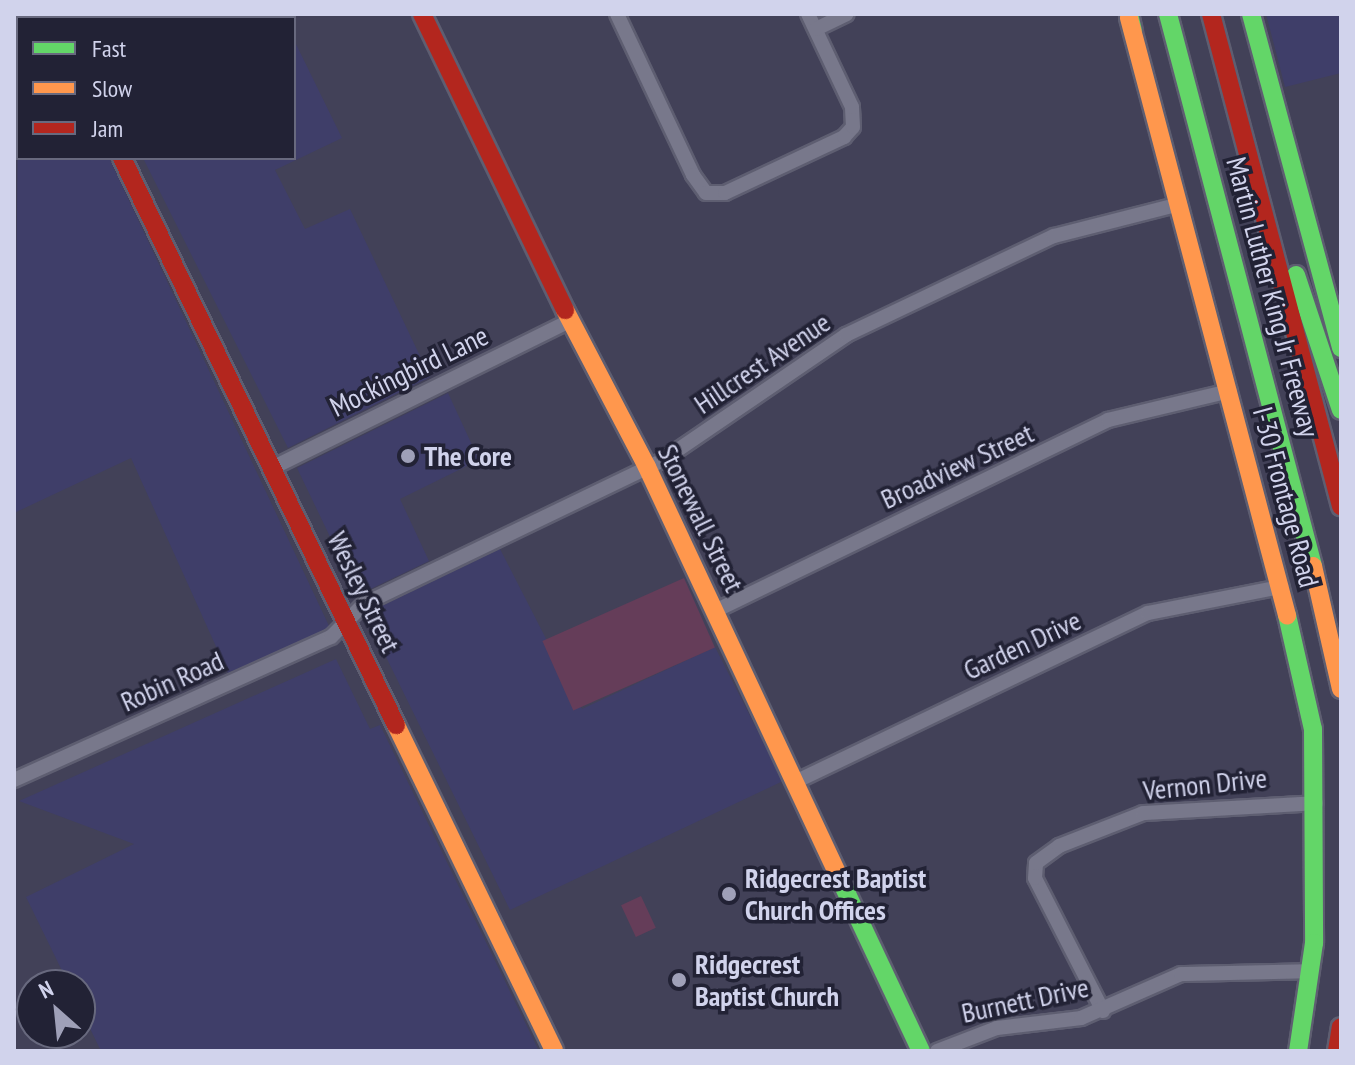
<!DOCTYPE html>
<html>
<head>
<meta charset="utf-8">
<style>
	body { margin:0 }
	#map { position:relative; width:1355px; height:1065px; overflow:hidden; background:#424158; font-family:"PT Sans Narrow",sans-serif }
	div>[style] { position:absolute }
	.built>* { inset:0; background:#3f3e69 }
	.green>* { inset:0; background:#653d59; transform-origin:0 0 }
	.roads { filter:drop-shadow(2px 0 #5e5e71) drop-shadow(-2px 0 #5e5e71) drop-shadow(0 2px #5e5e71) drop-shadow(0 -2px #5e5e71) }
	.street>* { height:14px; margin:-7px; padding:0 7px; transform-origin:7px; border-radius:7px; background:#78788b }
	.fast>* { height:18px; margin:-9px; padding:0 9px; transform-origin:9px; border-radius:9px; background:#63d668 }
	.slow>* { height:18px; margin:-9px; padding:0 9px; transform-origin:9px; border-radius:9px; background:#ff974d }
	.jam>* { height:18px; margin:-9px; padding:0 9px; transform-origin:9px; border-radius:9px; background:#b3261e }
	.dots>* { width:22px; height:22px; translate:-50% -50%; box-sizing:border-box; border:4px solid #222235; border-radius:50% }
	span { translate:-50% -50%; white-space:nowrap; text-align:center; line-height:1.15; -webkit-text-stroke:7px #222235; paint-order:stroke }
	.street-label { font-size:28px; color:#d1d3ec }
	.poi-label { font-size:28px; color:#d1d3ec; font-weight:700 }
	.left { translate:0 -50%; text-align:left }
	.frame { position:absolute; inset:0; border:16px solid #d1d3ec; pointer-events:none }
	.legend { position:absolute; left:16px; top:16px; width:280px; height:144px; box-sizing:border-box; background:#222235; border:2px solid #68697e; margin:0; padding:10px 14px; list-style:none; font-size:24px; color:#d1d3ec }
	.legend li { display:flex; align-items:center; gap:16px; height:40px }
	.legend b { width:40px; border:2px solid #68697e }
	.north { position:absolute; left:16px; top:969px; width:80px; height:80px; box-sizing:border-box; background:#222235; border:2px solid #68697e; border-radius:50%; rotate:333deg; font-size:22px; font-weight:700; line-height:32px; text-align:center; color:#d1d3ec }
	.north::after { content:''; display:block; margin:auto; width:28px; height:36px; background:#9fa0b8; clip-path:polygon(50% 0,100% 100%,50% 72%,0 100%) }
</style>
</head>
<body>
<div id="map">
	<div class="built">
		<div style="clip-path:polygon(1266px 14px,1341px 14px,1341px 73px,1285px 87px)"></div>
		<div style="clip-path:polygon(294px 40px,342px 138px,275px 170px,305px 229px,350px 209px,430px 377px,288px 448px,143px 158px,294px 158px)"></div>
		<div style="clip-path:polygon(18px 113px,18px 158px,109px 158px,330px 628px,228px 673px,131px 458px,14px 513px)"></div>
		<div style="clip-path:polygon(448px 393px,479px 460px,400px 499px,429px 561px,358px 595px,297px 468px)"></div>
		<div style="clip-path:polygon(500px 549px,582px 709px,715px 647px,783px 781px,510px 910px,365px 614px)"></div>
		<div style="clip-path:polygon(336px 659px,370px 729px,380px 725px,539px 1051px,101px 1051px,80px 1008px,80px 985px,69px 985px,26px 897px,134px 844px,19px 801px)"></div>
	</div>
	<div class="green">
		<div style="left:684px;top:578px;width:76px;height:155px;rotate:66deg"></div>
		<div style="left:641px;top:896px;width:35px;height:22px;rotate:65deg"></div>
	</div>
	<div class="roads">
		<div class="street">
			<div style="left:617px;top:14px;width:178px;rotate:64.7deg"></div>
			<div style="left:693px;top:175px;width:22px;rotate:54deg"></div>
			<div style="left:706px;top:193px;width:19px"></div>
			<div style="left:725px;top:193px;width:132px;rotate:-25.2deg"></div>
			<div style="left:844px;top:137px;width:13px;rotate:-48deg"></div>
			<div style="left:853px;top:127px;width:20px;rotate:-93deg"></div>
			<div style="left:852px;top:107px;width:103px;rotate:-115.3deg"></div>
			<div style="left:816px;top:29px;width:34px;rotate:-26deg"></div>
			<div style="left:272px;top:468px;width:331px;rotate:-26.3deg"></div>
			<div style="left:715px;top:611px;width:437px;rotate:-25.9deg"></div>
			<div style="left:1108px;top:420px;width:125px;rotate:-13.4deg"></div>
			<div style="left:14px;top:780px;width:348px;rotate:-24.3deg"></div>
			<div style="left:331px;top:637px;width:47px;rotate:-45deg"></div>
			<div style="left:364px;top:604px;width:332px;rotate:-25.7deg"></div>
			<div style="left:663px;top:460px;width:222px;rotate:-34.3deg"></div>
			<div style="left:846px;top:335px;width:230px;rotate:-25.5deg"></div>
			<div style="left:1054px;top:236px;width:130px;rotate:-14.3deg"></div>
			<div style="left:795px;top:782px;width:391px;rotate:-25.6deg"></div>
			<div style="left:1148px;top:613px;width:136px;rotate:-11.1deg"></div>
			<div style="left:1103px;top:1011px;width:149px;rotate:-117.1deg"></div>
			<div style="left:1035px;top:878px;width:15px;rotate:-86deg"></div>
			<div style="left:1036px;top:863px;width:29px;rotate:-36deg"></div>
			<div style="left:1059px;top:846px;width:90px;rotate:-21.4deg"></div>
			<div style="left:1143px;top:813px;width:173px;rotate:-3.3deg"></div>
			<div style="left:937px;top:1051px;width:64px;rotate:-21deg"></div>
			<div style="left:997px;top:1028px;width:85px;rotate:-6.8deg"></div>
			<div style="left:1081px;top:1018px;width:109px;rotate:-23.7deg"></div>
			<div style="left:1181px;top:974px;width:130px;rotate:-1.3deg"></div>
		</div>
		<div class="fast">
			<div style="left:52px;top:14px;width:4px;rotate:76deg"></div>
			<div style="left:1129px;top:14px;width:17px;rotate:77deg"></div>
			<div style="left:1168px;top:14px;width:571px;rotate:75.28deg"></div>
			<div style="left:1251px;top:14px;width:346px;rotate:74.9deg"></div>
			<div style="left:1296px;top:275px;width:142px;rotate:71.6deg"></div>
			<div style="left:1287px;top:615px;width:117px;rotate:77.2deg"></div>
			<div style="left:1313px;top:729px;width:214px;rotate:89.7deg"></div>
			<div style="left:1314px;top:943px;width:109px;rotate:98.4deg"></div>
			<div style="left:840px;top:879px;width:190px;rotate:64.8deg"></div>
		</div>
		<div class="slow">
			<div style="left:181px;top:18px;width:9px;rotate:-27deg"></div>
			<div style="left:1129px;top:18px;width:618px;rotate:75.18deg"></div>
			<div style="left:565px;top:310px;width:177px;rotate:62.4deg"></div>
			<div style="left:647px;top:467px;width:455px;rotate:64.9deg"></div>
			<div style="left:1313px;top:566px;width:126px;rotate:77.2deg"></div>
			<div style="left:396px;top:725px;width:362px;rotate:64.1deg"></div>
		</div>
		<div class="jam">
			<div style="left:422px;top:14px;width:329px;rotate:64.2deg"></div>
			<div style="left:1211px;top:14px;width:509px;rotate:75.2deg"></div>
			<div style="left:14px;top:100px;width:4px;rotate:-27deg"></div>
			<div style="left:122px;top:158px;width:630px;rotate:64.21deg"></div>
			<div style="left:1337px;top:1051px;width:24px;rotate:-81deg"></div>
		</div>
	</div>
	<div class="dots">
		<div style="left:408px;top:456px;background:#9fa0b8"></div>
		<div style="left:729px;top:894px;background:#9fa0b8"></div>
		<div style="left:679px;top:980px;background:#9fa0b8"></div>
	</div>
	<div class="street-label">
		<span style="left:1273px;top:297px;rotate:75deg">Martin Luther King Jr Freeway</span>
		<span style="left:762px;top:363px;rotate:-34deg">Hillcrest Avenue</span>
		<span style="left:409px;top:371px;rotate:-26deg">Mockingbird Lane</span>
		<span style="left:957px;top:466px;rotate:-25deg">Broadview Street</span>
		<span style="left:1286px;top:497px;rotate:75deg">I-30 Frontage Road</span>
		<span style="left:701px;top:518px;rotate:64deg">Stonewall Street</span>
		<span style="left:364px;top:592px;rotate:64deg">Wesley Street</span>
		<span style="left:1022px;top:645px;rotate:-25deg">Garden Drive</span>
		<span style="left:172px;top:681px;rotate:-24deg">Robin Road</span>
		<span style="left:1205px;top:784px;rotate:-6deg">Vernon Drive</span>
		<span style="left:1025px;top:1000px;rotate:-12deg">Burnett Drive</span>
	</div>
	<div class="poi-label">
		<span class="left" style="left:424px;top:456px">The Core</span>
		<span class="left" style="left:745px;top:894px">Ridgecrest Baptist<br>Church Offices</span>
		<span class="left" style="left:695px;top:980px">Ridgecrest<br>Baptist Church</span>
	</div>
	<div class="frame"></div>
	<ul class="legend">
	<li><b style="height:10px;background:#63d668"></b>Fast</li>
	<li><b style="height:10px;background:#ff974d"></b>Slow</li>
	<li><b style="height:10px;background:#b3261e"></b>Jam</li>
	</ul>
	<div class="north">N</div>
</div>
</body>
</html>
